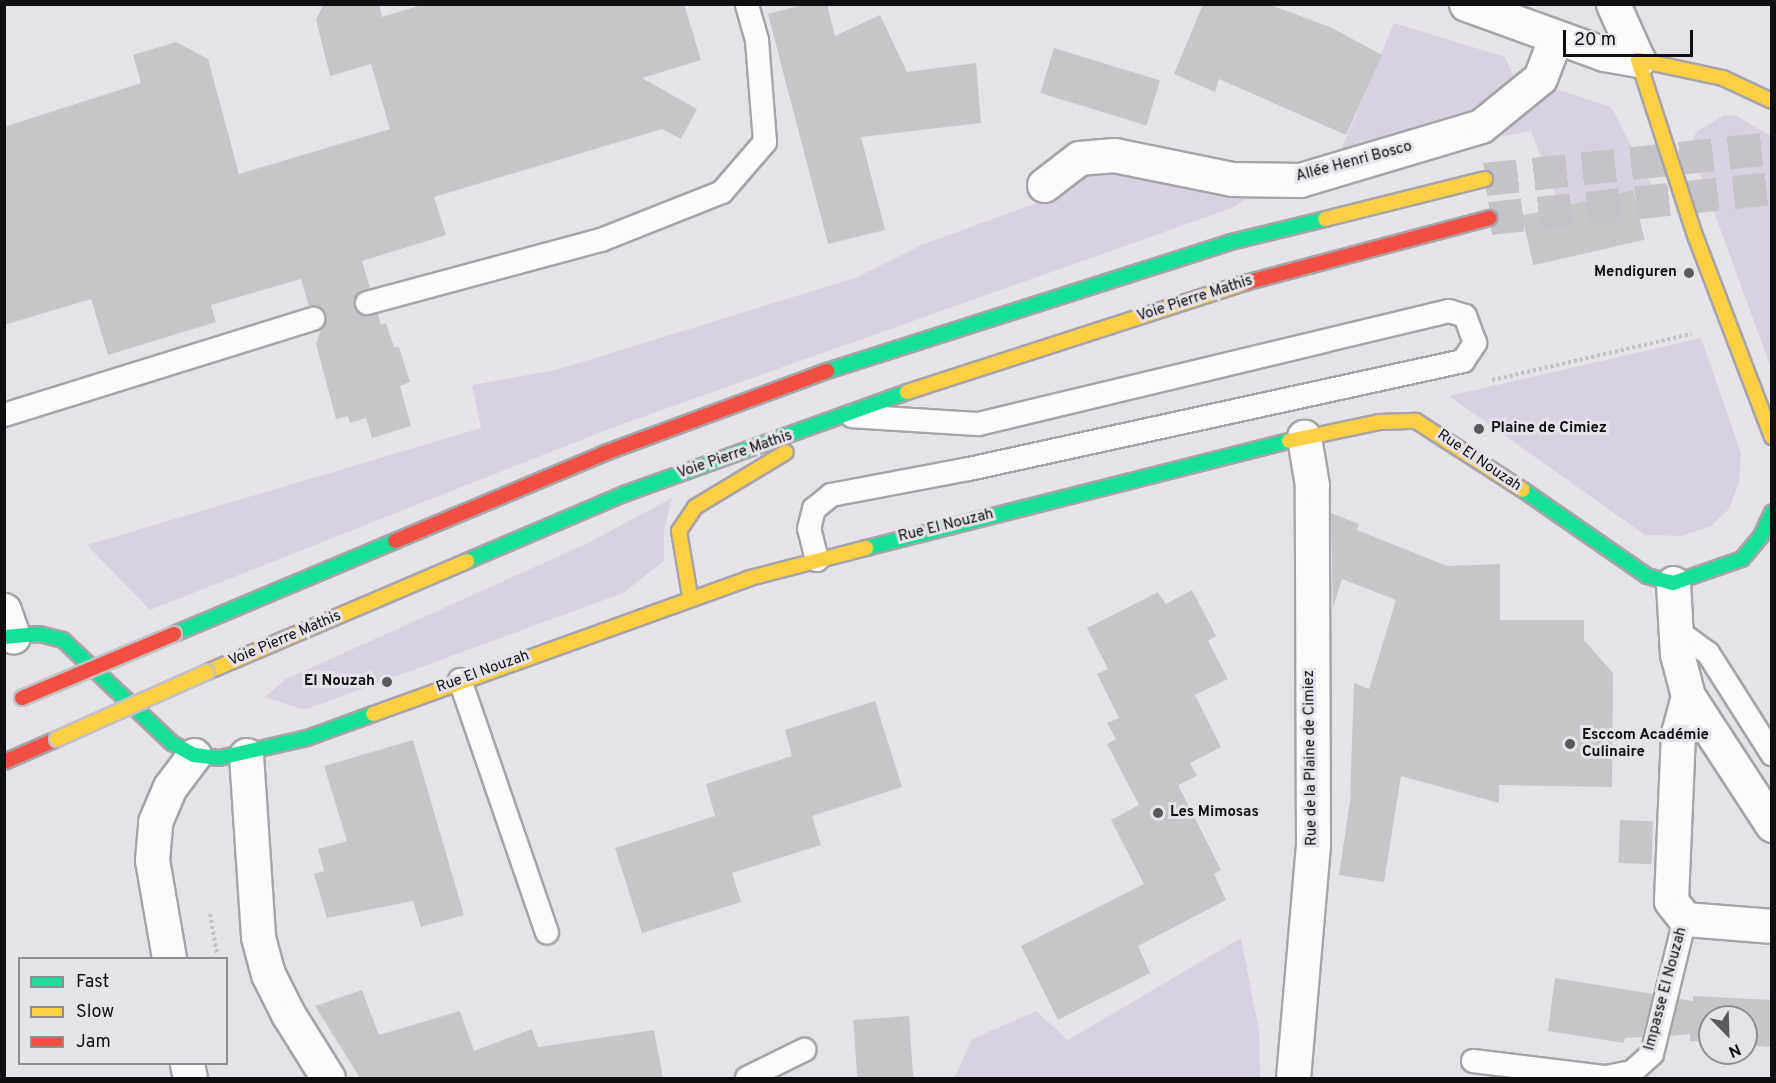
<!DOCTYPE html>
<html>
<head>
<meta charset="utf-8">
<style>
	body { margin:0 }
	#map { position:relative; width:1776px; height:1083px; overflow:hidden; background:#e5e3e8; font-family:Overpass,sans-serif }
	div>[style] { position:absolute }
	.green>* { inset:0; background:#d8d2e0 }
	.building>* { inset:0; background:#c6c6c8; transform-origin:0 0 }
	.highway-tunnel>* { height:33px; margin-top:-16.5px; transform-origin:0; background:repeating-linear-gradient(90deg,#c5c3c8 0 33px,transparent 0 49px) }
	.path>* { height:4px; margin-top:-2px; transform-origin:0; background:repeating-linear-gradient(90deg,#c3c2c3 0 3px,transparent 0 6px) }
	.roads { filter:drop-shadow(2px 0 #a6a4a8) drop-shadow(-2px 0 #a6a4a8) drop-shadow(0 2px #a6a4a8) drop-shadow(0 -2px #a6a4a8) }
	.lane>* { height:22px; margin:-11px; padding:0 11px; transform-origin:11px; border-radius:11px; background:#fbfbfc }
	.street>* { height:33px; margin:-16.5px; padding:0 16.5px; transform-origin:16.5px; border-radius:16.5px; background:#fbfbfc }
	.fast>* { height:14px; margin:-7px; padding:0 7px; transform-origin:7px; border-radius:7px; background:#16e098 }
	.slow>* { height:14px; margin:-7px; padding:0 7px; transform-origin:7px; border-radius:7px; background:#ffcf43 }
	.jam>* { height:14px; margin:-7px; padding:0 7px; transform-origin:7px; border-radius:7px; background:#f24e42 }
	.bridges { filter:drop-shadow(2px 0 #c1c0c3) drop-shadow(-2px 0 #c1c0c3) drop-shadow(0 2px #c1c0c3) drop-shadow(0 -2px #c1c0c3) }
	.slow-bridge>* { height:14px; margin:-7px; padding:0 7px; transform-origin:7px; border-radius:7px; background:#ffcf43 }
	.jam-bridge>* { height:14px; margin:-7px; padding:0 7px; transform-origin:7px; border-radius:7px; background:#f24e42 }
	.dots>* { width:16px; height:16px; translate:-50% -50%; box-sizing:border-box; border:3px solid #e5e2e9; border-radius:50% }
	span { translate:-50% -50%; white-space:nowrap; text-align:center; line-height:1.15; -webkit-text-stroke:6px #e5e2e9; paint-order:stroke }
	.street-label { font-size:15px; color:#0f0e10 }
	.poi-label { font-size:15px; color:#0f0e10; font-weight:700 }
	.right { translate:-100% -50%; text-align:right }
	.left { translate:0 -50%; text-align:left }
	.frame { position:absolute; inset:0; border:6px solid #0f0e10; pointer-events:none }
	.legend { position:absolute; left:18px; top:957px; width:210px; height:108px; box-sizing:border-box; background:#e5e2e9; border:2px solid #8f8d92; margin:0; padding:8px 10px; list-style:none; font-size:18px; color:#0f0e10 }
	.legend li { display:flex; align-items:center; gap:12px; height:30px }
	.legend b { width:30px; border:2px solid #8f8d92 }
	.north { position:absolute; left:1698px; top:1005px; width:60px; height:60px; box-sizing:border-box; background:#e5e2e9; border:2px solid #8f8d92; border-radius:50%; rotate:157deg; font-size:16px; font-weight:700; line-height:24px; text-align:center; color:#0f0e10 }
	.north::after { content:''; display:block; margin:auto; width:21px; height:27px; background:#5a595c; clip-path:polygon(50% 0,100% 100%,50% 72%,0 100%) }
	.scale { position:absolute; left:1563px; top:30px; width:130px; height:27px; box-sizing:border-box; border:3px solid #0f0e10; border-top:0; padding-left:8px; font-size:18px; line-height:21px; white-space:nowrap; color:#0f0e10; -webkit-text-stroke:4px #e5e2e9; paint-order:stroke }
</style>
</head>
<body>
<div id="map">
	<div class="green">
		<div style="clip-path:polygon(1394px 23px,1505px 57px,1513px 75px,1511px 90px,1465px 121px,1340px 153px)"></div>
		<div style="clip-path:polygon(1560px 90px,1611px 107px,1659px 200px,1560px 206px,1531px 131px,1459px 144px,1542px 93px)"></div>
		<div style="clip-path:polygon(1724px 115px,1737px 116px,1771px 136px,1771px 368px,1691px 149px,1696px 132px)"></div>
		<div style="clip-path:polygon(1090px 169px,1129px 169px,1251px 196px,1232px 208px,614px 427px,150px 610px,87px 545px,481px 428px,472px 385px,556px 370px,855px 278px,924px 244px,1042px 201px)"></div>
		<div style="clip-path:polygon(1701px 338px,1741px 453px,1739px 482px,1729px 509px,1711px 526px,1682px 536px,1645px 535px,1449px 396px)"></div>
		<div style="clip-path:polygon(672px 498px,664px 531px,664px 561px,623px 593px,304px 710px,265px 697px,286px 679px,586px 544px)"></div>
		<div style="clip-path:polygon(1241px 938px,1259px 1031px,1260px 1078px,954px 1078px,972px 1039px,1036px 1011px,1068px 1040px)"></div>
	</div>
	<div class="building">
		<div style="clip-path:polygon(324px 4px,379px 4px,382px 17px,425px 4px,684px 4px,701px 60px,642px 78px,697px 109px,681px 139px,662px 129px,434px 197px,446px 235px,362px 261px,370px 288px,357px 294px,354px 307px,363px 316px,378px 314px,381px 325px,386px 323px,394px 347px,399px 347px,410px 382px,400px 386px,411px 426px,372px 438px,366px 418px,350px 423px,348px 416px,336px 419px,316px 344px,326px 316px,322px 309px,309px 306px,301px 279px,211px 305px,216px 322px,108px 355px,91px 299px,4px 325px,4px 127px,141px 83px,133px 55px,176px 42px,208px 59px,239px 174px,390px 129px,371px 64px,330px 76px,316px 19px)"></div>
		<div style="clip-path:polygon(806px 4px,827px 4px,835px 36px,880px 15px,907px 72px,976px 63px,981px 123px,861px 137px,885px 230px,828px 244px,768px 14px)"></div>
		<div style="clip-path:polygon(1203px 4px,1268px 4px,1330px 27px,1382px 55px,1346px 135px,1219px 79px,1215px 92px,1174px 74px)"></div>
		<div style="left:1054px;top:48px;width:111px;height:47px;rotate:17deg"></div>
		<div style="left:1633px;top:190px;width:51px;height:114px;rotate:77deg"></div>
		<div style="clip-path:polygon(1331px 513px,1359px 524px,1357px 530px,1447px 566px,1500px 564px,1500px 620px,1584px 620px,1584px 640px,1613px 673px,1612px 787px,1499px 785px,1499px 803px,1401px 776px,1384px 882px,1339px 875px,1350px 801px,1354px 683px,1369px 689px,1396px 600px,1342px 579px,1333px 608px)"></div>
		<div style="clip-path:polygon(1192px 590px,1216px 636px,1208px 641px,1228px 679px,1195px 695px,1221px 747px,1190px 763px,1197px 776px,1178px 785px,1221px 870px,1214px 874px,1226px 900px,1138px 946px,1150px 973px,1058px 1020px,1021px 946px,1144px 884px,1111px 820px,1139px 805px,1107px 744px,1116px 739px,1107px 723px,1119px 718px,1097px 674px,1108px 669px,1087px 628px,1158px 592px,1166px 604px)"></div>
		<div style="clip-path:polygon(875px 701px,902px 787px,812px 816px,821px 845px,732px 873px,741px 902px,642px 933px,615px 848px,715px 816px,706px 784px,792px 756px,785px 730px)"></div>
		<div style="clip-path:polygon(413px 740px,464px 915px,421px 927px,413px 901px,327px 918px,314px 874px,324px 871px,318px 849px,347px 841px,324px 766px)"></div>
		<div style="left:1620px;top:820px;width:33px;height:43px;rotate:2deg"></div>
		<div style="clip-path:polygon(1555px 978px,1653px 994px,1642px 1037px,1625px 1038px,1624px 1043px,1548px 1031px)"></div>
		<div style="clip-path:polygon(362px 990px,379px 1035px,460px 1011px,474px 1051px,532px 1029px,538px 1047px,654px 1030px,663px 1078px,360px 1078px,315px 1006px)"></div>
		<div style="clip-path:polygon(1693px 996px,1772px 1000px,1772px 1047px,1746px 1045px,1746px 1017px,1710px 1017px,1710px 1042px,1690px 1041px,1690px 1034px,1670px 1036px,1679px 999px,1693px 1001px)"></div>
		<div style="left:909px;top:1016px;width:62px;height:56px;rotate:86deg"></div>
	</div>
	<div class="highway-tunnel">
		<div style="left:1485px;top:179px;width:289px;rotate:-6.2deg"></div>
		<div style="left:1490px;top:218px;width:284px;rotate:-6.1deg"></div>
	</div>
	<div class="path">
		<div style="left:1492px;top:380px;width:205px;rotate:-13deg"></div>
		<div style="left:210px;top:914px;width:40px;rotate:80deg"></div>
	</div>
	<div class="roads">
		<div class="lane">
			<div style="left:367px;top:303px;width:242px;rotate:-15.1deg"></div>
			<div style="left:601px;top:240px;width:130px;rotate:-21.6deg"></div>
			<div style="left:722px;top:192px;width:66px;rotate:-49.3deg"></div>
			<div style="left:765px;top:142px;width:102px;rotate:-94.5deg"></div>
			<div style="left:757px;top:40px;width:37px;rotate:-106deg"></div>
			<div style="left:4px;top:415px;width:324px;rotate:-17.3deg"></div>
			<div style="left:817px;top:560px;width:32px;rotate:-104deg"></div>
			<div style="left:809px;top:529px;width:21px;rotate:-76deg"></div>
			<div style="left:814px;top:509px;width:22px;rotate:-39deg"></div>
			<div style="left:831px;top:495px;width:140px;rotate:-10.7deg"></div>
			<div style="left:969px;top:469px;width:506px;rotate:-12.33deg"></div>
			<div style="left:1463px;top:361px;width:22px;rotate:-56deg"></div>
			<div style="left:1475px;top:343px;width:29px;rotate:-110deg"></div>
			<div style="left:1465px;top:316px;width:17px;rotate:-163deg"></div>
			<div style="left:1449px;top:311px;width:484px;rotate:166.5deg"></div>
			<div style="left:978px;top:424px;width:126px;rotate:-176.4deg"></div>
			<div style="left:1676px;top:630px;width:39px;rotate:36deg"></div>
			<div style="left:1708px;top:653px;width:120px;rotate:57.6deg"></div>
			<div style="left:460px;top:680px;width:267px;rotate:71deg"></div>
			<div style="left:1473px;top:1061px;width:134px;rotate:6.9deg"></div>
			<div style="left:1606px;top:1077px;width:26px;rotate:-11deg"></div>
			<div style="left:1632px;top:1072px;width:27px;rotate:-42deg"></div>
			<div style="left:1652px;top:1054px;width:139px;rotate:-76.3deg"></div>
			<div style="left:747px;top:1078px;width:64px;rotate:-26.2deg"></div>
		</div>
		<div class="street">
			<div style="left:1466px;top:4px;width:147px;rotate:19.9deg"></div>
			<div style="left:1604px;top:54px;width:35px;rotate:10deg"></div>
			<div style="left:1613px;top:4px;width:61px;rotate:65.9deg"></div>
			<div style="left:1044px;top:185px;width:44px;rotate:-37.6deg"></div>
			<div style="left:1079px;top:158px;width:35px;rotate:-5deg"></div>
			<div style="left:1114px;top:155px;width:120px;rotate:11.5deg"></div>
			<div style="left:1232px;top:179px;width:68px;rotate:0.8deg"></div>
			<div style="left:1300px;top:180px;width:189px;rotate:-16.6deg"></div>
			<div style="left:1481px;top:126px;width:76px;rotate:-39.1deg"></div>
			<div style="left:1540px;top:78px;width:44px;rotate:-68.7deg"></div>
			<div style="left:1673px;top:583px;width:71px;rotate:86.8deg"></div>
			<div style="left:1677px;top:654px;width:43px;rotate:75.3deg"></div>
			<div style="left:1688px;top:696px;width:154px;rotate:56.9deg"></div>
			<div style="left:4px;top:610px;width:28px;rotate:71deg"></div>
			<div style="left:1688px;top:696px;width:38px;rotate:105deg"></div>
			<div style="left:1678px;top:733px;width:168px;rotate:92.4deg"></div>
			<div style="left:1671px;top:901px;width:23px;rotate:52deg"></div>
			<div style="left:1685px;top:919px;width:87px;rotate:4.6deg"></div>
			<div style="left:246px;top:755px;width:182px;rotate:86.2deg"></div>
			<div style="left:258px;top:937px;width:38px;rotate:75deg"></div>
			<div style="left:268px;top:974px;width:45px;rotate:63.4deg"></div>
			<div style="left:288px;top:1014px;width:75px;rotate:58deg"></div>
			<div style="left:169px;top:958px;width:99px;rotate:-99.8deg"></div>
			<div style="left:152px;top:860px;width:38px;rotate:-85deg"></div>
			<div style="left:155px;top:822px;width:38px;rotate:-67deg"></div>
			<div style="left:170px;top:787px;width:40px;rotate:-53deg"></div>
			<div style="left:187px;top:1064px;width:14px;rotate:78deg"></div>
			<div style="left:1293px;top:1078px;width:234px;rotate:-85.1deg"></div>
			<div style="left:1313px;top:845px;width:360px;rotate:-90.2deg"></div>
			<div style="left:1312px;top:485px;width:49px;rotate:-99.5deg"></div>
		</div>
		<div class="fast">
			<div style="left:827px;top:371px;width:424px;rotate:-17.7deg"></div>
			<div style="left:1231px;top:242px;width:97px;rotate:-13.7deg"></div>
			<div style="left:1523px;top:490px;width:151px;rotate:34.7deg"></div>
			<div style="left:1647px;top:576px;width:27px;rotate:15deg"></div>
			<div style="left:1673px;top:583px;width:73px;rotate:-19.2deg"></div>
			<div style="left:1742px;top:559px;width:30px;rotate:-50deg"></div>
			<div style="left:1761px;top:536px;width:26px;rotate:-65deg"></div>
			<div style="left:866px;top:548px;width:436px;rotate:-14.2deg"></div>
			<div style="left:467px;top:561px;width:171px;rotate:-23.1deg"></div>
			<div style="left:624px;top:494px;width:301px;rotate:-19.8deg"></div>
			<div style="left:174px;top:634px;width:240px;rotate:-22.8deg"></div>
			<div style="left:4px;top:637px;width:35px;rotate:-5deg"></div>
			<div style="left:39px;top:634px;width:25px;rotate:14deg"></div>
			<div style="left:63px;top:640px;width:150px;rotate:43.4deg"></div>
			<div style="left:172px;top:743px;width:25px;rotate:29deg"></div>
			<div style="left:194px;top:755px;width:25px;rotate:7deg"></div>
			<div style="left:219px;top:758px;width:90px;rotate:-12.8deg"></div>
			<div style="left:307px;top:738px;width:70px;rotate:-20deg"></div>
		</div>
		<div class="slow">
			<div style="left:1772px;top:101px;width:54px;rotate:-154.9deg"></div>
			<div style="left:1723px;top:78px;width:87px;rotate:-168deg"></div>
			<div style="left:1638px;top:60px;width:187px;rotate:72deg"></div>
			<div style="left:1696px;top:238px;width:213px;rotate:69.1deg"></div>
			<div style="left:1325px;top:219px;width:165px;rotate:-14deg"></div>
			<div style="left:907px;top:392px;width:355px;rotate:-17.9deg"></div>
			<div style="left:1289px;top:441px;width:92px;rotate:-11.9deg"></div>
			<div style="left:1379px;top:422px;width:37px;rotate:-2deg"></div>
			<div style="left:1416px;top:421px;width:127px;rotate:32.8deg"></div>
			<div style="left:690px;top:596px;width:66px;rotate:-99.6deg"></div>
			<div style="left:679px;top:531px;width:29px;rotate:-56deg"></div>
			<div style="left:695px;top:507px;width:106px;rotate:-31.1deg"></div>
			<div style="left:207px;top:672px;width:283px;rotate:-23.1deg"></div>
			<div style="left:373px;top:714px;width:401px;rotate:-19.8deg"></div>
			<div style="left:750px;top:578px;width:120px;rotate:-14.5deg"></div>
		</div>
		<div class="jam">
			<div style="left:1245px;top:283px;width:253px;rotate:-14.9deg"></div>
			<div style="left:395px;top:541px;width:228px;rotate:-22.7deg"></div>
			<div style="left:605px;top:453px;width:237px;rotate:-20.3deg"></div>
			<div style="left:4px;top:762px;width:58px;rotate:-23.5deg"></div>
		</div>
	</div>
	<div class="bridges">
		<div class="slow-bridge">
			<div style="left:57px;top:739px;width:164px;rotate:-24.1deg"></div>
		</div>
		<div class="jam-bridge">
			<div style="left:22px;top:698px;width:165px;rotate:-22.8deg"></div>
		</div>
	</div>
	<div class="dots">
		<div style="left:1689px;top:273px;background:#5a595c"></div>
		<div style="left:1479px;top:429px;background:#5a595c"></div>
		<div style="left:387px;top:682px;background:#5a595c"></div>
		<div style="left:1570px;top:744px;background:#5a595c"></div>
		<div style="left:1158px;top:813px;background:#5a595c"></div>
	</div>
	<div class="street-label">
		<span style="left:1354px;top:162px;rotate:-15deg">Allée Henri Bosco</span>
		<span style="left:1195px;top:299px;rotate:-18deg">Voie Pierre Mathis</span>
		<span style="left:735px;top:455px;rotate:-19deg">Voie Pierre Mathis</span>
		<span style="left:1479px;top:461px;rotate:34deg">Rue El Nouzah</span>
		<span style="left:946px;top:526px;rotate:-14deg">Rue El Nouzah</span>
		<span style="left:285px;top:639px;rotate:-23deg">Voie Pierre Mathis</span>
		<span style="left:483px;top:672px;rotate:-20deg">Rue El Nouzah</span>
		<span style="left:1311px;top:758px;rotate:-91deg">Rue de la Plaine de Cimiez</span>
		<span style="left:1666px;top:989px;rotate:-75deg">Impasse El Nouzah</span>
	</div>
	<div class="poi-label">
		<span class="right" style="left:1677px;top:273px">Mendiguren</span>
		<span class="left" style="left:1491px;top:429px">Plaine de Cimiez</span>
		<span class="right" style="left:375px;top:682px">El Nouzah</span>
		<span class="left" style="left:1582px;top:744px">Esccom Académie<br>Culinaire</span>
		<span class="left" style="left:1170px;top:813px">Les Mimosas</span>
	</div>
	<div class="frame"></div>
	<ul class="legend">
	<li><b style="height:8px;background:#16e098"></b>Fast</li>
	<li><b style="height:8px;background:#ffcf43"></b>Slow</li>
	<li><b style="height:8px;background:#f24e42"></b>Jam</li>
	</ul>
	<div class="north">N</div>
	<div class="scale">20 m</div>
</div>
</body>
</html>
